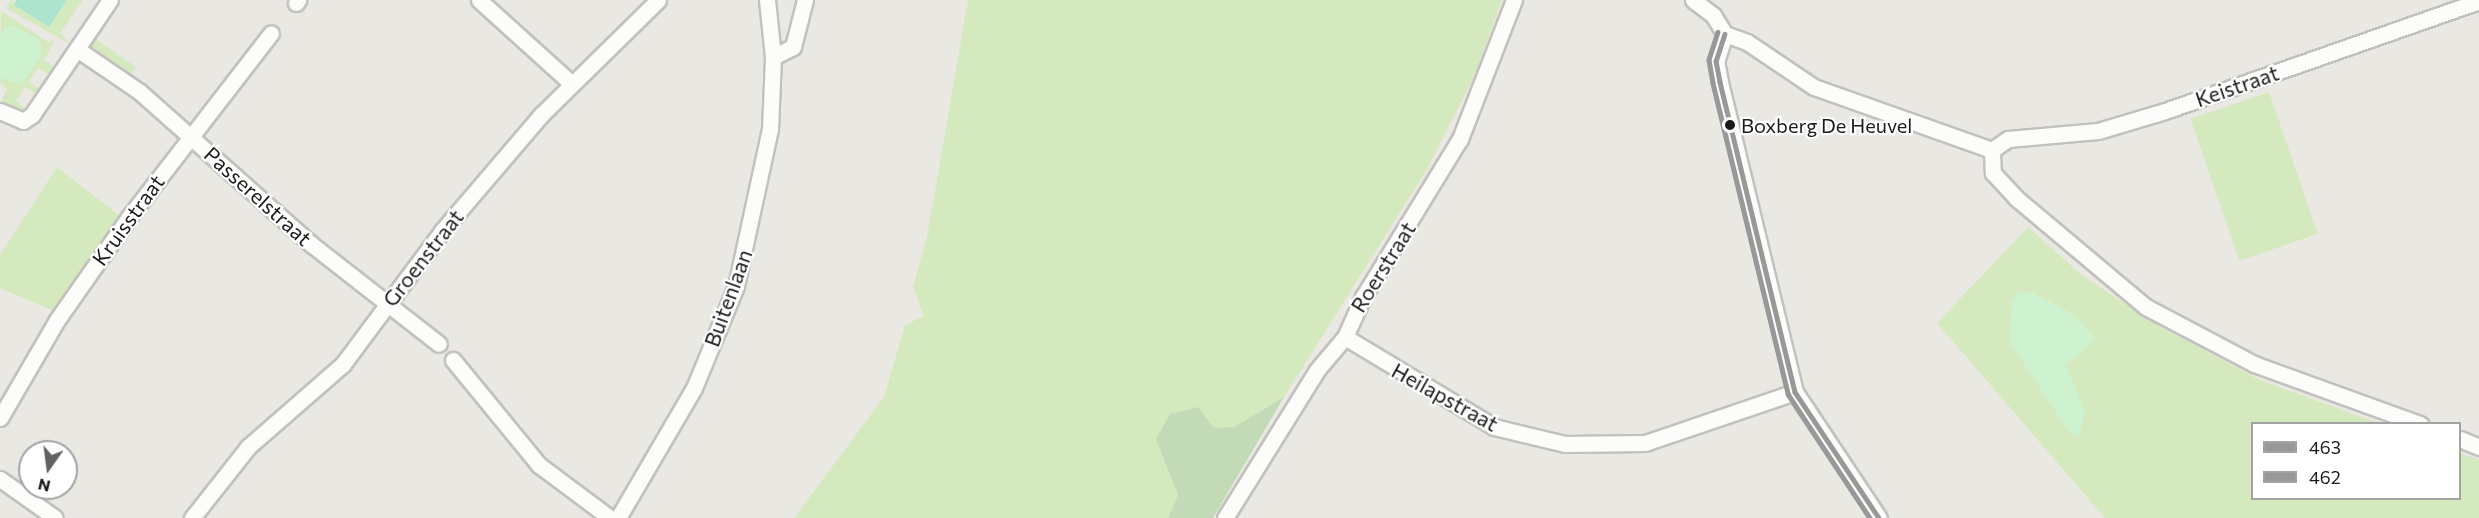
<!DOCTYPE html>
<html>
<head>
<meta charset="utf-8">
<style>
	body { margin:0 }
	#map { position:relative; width:2479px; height:518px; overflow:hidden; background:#eae8e2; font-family:Commissioner,sans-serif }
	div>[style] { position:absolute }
	.grass>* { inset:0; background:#d5e9bf; transform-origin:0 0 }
	.forest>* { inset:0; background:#c2dab6 }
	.park>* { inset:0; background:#cef2cf }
	.pitch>* { inset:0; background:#ace4cd }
	.roads { filter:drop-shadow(2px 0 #c2c1be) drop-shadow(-2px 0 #c2c1be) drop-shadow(0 2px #c2c1be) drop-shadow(0 -2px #c2c1be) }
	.street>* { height:15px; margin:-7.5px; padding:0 7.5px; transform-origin:7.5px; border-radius:7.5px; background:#fcfcfb }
	.bus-1>* { height:4.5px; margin:-2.25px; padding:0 2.25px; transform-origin:2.25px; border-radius:2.25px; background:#989898 }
	.bus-2>* { height:4.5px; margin:-2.25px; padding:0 2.25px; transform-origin:2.25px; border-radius:2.25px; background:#989898 }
	.dots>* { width:16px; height:16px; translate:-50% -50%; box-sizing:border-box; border:3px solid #fff; border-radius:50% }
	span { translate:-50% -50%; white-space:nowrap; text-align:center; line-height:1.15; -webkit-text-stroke:4.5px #fff; paint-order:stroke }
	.bus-label { font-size:20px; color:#1a1a1a }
	.left { translate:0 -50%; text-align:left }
	.street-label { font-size:21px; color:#1a1a1a }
	.legend { position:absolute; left:2251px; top:422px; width:210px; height:78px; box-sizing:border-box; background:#fff; border:2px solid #a3a3a3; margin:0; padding:8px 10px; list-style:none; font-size:18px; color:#1a1a1a }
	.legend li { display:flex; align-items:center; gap:12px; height:30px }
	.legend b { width:30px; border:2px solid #a3a3a3 }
	.north { position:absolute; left:18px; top:440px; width:60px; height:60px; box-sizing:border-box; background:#fff; border:2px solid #a3a3a3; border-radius:50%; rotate:194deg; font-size:16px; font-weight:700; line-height:24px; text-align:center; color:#1a1a1a }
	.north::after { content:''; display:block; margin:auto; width:21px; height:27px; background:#636260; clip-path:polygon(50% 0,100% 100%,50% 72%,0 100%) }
</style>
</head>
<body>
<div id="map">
	<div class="grass">
		<div style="clip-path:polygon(11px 0,49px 27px,67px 0,83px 0,60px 33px,73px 46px,6px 8px)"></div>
		<div style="clip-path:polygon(968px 0,1502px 0,1474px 77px,1426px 171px,1284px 397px,1234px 427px,1156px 439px,1178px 495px,1168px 518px,794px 518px,884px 397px,905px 325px,924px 316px,913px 287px,927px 237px)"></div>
		<div style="clip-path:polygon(1px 11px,48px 42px,55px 40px,44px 60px,57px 69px,52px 77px,38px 68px,29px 82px,43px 91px,40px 96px,25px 87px,16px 101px,29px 112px,14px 113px,0 103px,7px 89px,0 83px)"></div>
		<div style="clip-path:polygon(100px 26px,97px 40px,136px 67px,131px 75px,87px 48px)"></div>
		<div style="left:2269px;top:92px;width:150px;height:83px;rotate:71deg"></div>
		<div style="clip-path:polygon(57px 167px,120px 216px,56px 312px,0 288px,0 255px)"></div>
		<div style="clip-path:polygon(2028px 227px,2083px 276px,2159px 326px,2260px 380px,2378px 423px,2252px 424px,2252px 498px,2460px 498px,2460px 453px,2479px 460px,2479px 518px,2105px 518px,1937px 323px)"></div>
	</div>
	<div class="forest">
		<div style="clip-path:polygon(1284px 397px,1213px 518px,1168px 518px,1178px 495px,1156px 439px,1170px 414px,1198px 407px,1214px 428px,1234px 427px)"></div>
	</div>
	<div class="park">
		<div style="clip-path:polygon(11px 25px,40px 40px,41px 58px,21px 84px,0 78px,0 33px)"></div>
		<div style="clip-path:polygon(2019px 292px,2032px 292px,2073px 314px,2096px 339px,2066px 365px,2085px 412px,2079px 436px,2069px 432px,2009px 341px,2012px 301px)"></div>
	</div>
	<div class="pitch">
		<div style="clip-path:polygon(16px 0,67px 0,49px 27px,14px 5px)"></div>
	</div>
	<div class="roads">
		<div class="street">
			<div style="left:479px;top:0;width:124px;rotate:42.1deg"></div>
			<div style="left:1693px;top:0;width:25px;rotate:37deg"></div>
			<div style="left:1713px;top:15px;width:22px;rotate:58deg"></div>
			<div style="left:1725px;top:34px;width:23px;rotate:20deg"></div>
			<div style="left:1747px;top:42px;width:81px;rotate:33.9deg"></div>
			<div style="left:1814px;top:87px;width:189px;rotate:19.5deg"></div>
			<div style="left:296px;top:3px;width:4px;rotate:-56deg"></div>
			<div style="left:1725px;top:34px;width:28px;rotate:108deg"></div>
			<div style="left:1716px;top:61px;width:21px;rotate:79deg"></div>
			<div style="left:1720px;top:82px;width:319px;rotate:76.4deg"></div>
			<div style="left:1795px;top:392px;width:151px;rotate:56.3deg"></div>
			<div style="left:77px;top:49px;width:76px;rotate:34.3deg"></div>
			<div style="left:140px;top:92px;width:229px;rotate:41.6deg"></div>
			<div style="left:311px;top:244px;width:162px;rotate:38deg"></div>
			<div style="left:773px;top:57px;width:22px;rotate:-27deg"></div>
			<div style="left:793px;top:47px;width:49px;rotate:-75.7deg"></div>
			<div style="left:0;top:111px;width:25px;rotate:23deg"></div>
			<div style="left:23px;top:121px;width:11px;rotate:-34deg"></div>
			<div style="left:32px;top:115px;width:139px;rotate:-55.9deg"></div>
			<div style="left:1992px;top:150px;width:23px;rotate:88deg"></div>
			<div style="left:1993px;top:173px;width:34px;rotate:47deg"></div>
			<div style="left:2016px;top:198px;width:170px;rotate:40deg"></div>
			<div style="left:2146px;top:307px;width:122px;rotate:27.8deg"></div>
			<div style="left:2254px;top:364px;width:177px;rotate:19.9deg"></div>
			<div style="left:1992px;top:150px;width:19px;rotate:-35deg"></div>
			<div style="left:2008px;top:139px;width:90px;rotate:-5.1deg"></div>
			<div style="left:2098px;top:131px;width:70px;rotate:-16.6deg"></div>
			<div style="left:2165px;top:111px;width:333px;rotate:-19.3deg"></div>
			<div style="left:1345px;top:337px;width:174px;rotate:31.1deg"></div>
			<div style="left:1494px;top:427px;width:73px;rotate:13.5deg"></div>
			<div style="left:1565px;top:444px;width:80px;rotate:-0.7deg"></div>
			<div style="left:1645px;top:443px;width:158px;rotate:-18.8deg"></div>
			<div style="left:453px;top:360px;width:136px;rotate:50.7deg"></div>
			<div style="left:539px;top:465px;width:89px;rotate:36.7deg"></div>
			<div style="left:0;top:418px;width:113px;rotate:-59.8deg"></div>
			<div style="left:57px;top:320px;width:126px;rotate:-55deg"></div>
			<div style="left:129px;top:217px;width:232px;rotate:-52.3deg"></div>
			<div style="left:2460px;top:439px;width:21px;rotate:23deg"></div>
			<div style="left:0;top:479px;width:67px;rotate:35.3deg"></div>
			<div style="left:192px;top:518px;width:90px;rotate:-51.7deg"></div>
			<div style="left:248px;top:447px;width:126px;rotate:-41.1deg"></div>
			<div style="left:343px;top:364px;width:166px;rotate:-53.3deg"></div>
			<div style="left:442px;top:231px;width:153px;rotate:-49.5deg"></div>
			<div style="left:541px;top:115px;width:164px;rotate:-44.5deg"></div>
			<div style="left:618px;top:518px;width:151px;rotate:-59.7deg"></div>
			<div style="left:694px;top:388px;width:110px;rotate:-67.6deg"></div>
			<div style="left:736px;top:286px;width:161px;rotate:-77.8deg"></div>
			<div style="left:770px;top:129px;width:72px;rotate:-87.6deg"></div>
			<div style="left:773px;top:57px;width:57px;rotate:-96deg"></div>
			<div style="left:1225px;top:518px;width:174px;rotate:-58.1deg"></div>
			<div style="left:1317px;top:370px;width:43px;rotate:-49.7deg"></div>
			<div style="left:1345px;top:337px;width:44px;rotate:-65.8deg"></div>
			<div style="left:1363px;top:297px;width:185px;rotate:-58.5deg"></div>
			<div style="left:1460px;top:139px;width:149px;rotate:-68.8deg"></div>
		</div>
	</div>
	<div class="bus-1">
		<div style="left:1725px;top:34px;width:28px;rotate:108deg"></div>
		<div style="left:1716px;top:61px;width:21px;rotate:79deg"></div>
		<div style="left:1720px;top:82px;width:319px;rotate:76.4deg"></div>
		<div style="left:1795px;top:392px;width:151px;rotate:56.3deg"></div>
	</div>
	<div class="bus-2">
		<div style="left:1718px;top:32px;width:29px;rotate:108deg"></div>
		<div style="left:1709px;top:60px;width:23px;rotate:80deg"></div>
		<div style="left:1713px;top:83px;width:320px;rotate:76.4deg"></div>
		<div style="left:1788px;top:394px;width:149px;rotate:56.5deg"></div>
	</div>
	<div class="dots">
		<div style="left:1730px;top:125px;background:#1a1a1a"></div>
	</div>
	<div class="bus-label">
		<span class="left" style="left:1741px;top:125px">Boxberg De Heuvel</span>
	</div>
	<div class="street-label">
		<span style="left:2237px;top:86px;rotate:-19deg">Keistraat</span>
		<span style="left:258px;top:196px;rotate:42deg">Passerelstraat</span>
		<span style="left:128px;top:220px;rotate:-54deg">Kruisstraat</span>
		<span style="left:423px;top:258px;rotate:-52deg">Groenstraat</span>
		<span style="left:1383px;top:267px;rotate:-58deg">Roerstraat</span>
		<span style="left:728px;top:298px;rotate:-70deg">Buitenlaan</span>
		<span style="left:1445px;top:397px;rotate:29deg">Heilapstraat</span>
	</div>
	<ul class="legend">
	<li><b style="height:8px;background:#989898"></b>463</li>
	<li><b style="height:8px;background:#989898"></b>462</li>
	</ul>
	<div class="north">N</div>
</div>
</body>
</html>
